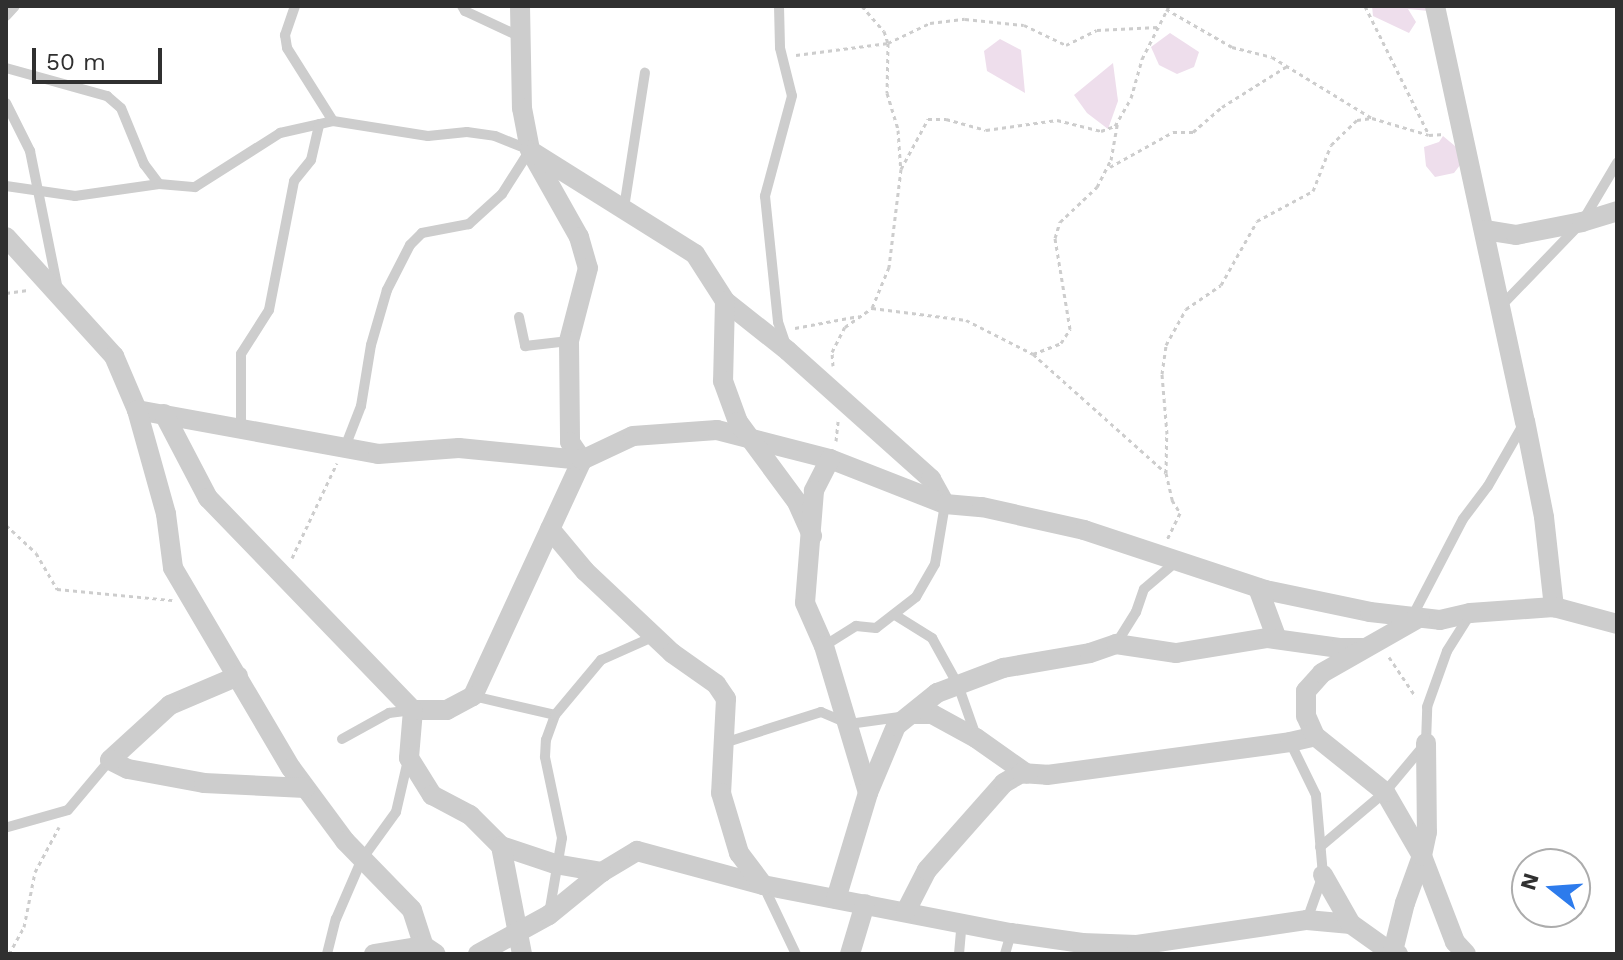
<!DOCTYPE html>
<html>
<head>
<meta charset="utf-8">
<style>
	body { margin:0 }
	#map { position:relative; width:1623px; height:960px; overflow:hidden; background:#fff; font-family:"Work Sans",sans-serif }
	div>[style] { position:absolute }
	.green>* { inset:0; background:#eedeec }
	.path>* { height:3px; margin-top:-1.5px; transform-origin:0; background:repeating-linear-gradient(90deg,#cdcdcd 0 4px,transparent 0 8px) }
	.lane>* { height:10px; margin:-5px; padding:0 5px; transform-origin:5px; border-radius:5px; background:#cdcdcd }
	.street>* { height:20px; margin:-10px; padding:0 10px; transform-origin:10px; border-radius:10px; background:#cdcdcd }
	span { translate:-50% -50%; white-space:nowrap; text-align:center; line-height:1.15; -webkit-text-stroke:8px #fff; paint-order:stroke }
	.frame { position:absolute; inset:0; border:8px solid #303030; pointer-events:none }
	.north { position:absolute; left:1511px; top:848px; width:80px; height:80px; box-sizing:border-box; background:#fff; border:2px solid #acacac; border-radius:50%; rotate:287deg; font-size:22px; font-weight:700; line-height:32px; text-align:center; color:#303030 }
	.north::after { content:''; display:block; margin:auto; width:28px; height:36px; background:#2d7bec; clip-path:polygon(50% 0,100% 100%,50% 72%,0 100%) }
	.scale { position:absolute; left:32px; top:48px; width:130px; height:36px; box-sizing:border-box; border:4px solid #303030; border-top:0; padding-left:10px; font-size:24px; line-height:28px; white-space:nowrap; color:#303030; -webkit-text-stroke:6px #fff; paint-order:stroke }
</style>
</head>
<body>
<div id="map">
	<div class="green">
		<div style="clip-path:polygon(1372px 6px,1430px 6px,1429px 11px,1408px 9px,1416px 22px,1409px 33px,1373px 16px)"></div>
		<div style="clip-path:polygon(1170px 33px,1199px 52px,1194px 67px,1177px 74px,1159px 65px,1151px 47px)"></div>
		<div style="clip-path:polygon(1000px 39px,1021px 50px,1025px 93px,987px 71px,984px 51px)"></div>
		<div style="clip-path:polygon(1113px 63px,1118px 101px,1108px 129px,1087px 113px,1074px 95px)"></div>
		<div style="clip-path:polygon(1443px 136px,1467px 156px,1454px 173px,1435px 177px,1426px 166px,1424px 147px,1439px 142px)"></div>
	</div>
	<div class="path">
		<div style="left:862px;top:6px;width:33px;rotate:49deg"></div>
		<div style="left:884px;top:31px;width:13px;rotate:72deg"></div>
		<div style="left:888px;top:43px;width:50px;rotate:91.1deg"></div>
		<div style="left:887px;top:93px;width:39px;rotate:73deg"></div>
		<div style="left:898px;top:130px;width:39px;rotate:86deg"></div>
		<div style="left:901px;top:169px;width:99px;rotate:97deg"></div>
		<div style="left:889px;top:267px;width:44px;rotate:112.5deg"></div>
		<div style="left:1365px;top:6px;width:144px;rotate:63.6deg"></div>
		<div style="left:1166px;top:9px;width:76px;rotate:29.9deg"></div>
		<div style="left:1232px;top:47px;width:41px;rotate:14deg"></div>
		<div style="left:1272px;top:57px;width:117px;rotate:31.4deg"></div>
		<div style="left:796px;top:55px;width:93px;rotate:-7.4deg"></div>
		<div style="left:888px;top:43px;width:47px;rotate:-25.5deg"></div>
		<div style="left:930px;top:23px;width:35px;rotate:-7deg"></div>
		<div style="left:965px;top:19px;width:59px;rotate:5.8deg"></div>
		<div style="left:1024px;top:25px;width:47px;rotate:25.5deg"></div>
		<div style="left:1066px;top:45px;width:34px;rotate:-26deg"></div>
		<div style="left:1097px;top:30px;width:61px;rotate:-2.8deg"></div>
		<div style="left:1110px;top:167px;width:72px;rotate:-29.1deg"></div>
		<div style="left:1173px;top:132px;width:20px"></div>
		<div style="left:1193px;top:132px;width:38px;rotate:-41deg"></div>
		<div style="left:1222px;top:107px;width:77px;rotate:-32.2deg"></div>
		<div style="left:901px;top:169px;width:57px;rotate:-61.6deg"></div>
		<div style="left:928px;top:119px;width:18px"></div>
		<div style="left:946px;top:119px;width:41px;rotate:15.4deg"></div>
		<div style="left:986px;top:130px;width:72px;rotate:-8deg"></div>
		<div style="left:1057px;top:120px;width:45px;rotate:14deg"></div>
		<div style="left:1101px;top:131px;width:15px;rotate:-20deg"></div>
		<div style="left:1115px;top:126px;width:32px;rotate:-60deg"></div>
		<div style="left:1131px;top:98px;width:41px;rotate:-74.2deg"></div>
		<div style="left:1142px;top:59px;width:59px;rotate:-63deg"></div>
		<div style="left:6px;top:293px;width:22px;rotate:-8deg"></div>
		<div style="left:795px;top:328px;width:65px;rotate:-10.6deg"></div>
		<div style="left:1033px;top:354px;width:30px;rotate:-21deg"></div>
		<div style="left:1061px;top:343px;width:17px;rotate:-57deg"></div>
		<div style="left:1070px;top:329px;width:92px;rotate:-99.4deg"></div>
		<div style="left:1055px;top:238px;width:17px;rotate:-73deg"></div>
		<div style="left:1060px;top:222px;width:51px;rotate:-43.4deg"></div>
		<div style="left:1097px;top:187px;width:30px;rotate:-63deg"></div>
		<div style="left:1111px;top:160px;width:36px;rotate:-80deg"></div>
		<div style="left:833px;top:366px;width:14px;rotate:-94deg"></div>
		<div style="left:832px;top:352px;width:28px;rotate:-63deg"></div>
		<div style="left:845px;top:327px;width:33px;rotate:-35deg"></div>
		<div style="left:872px;top:308px;width:95px;rotate:7.3deg"></div>
		<div style="left:966px;top:320px;width:75px;rotate:26.9deg"></div>
		<div style="left:1033px;top:354px;width:178px;rotate:41.8deg"></div>
		<div style="left:1166px;top:473px;width:28px;rotate:77deg"></div>
		<div style="left:1172px;top:500px;width:15px;rotate:58deg"></div>
		<div style="left:1180px;top:513px;width:30px;rotate:116deg"></div>
		<div style="left:836px;top:441px;width:20px;rotate:-84deg"></div>
		<div style="left:1166px;top:473px;width:39px;rotate:-89deg"></div>
		<div style="left:1167px;top:434px;width:60px;rotate:-94.8deg"></div>
		<div style="left:1162px;top:374px;width:29px;rotate:-82deg"></div>
		<div style="left:1166px;top:345px;width:41px;rotate:-60.9deg"></div>
		<div style="left:1186px;top:309px;width:42px;rotate:-34.4deg"></div>
		<div style="left:1221px;top:285px;width:73px;rotate:-60.6deg"></div>
		<div style="left:1257px;top:221px;width:64px;rotate:-28.2deg"></div>
		<div style="left:1313px;top:191px;width:49px;rotate:-68.6deg"></div>
		<div style="left:1331px;top:145px;width:36px;rotate:-44deg"></div>
		<div style="left:1357px;top:120px;width:15px;rotate:-8deg"></div>
		<div style="left:1372px;top:118px;width:59px;rotate:16.6deg"></div>
		<div style="left:1429px;top:135px;width:15px;rotate:-4deg"></div>
		<div style="left:6px;top:525px;width:41px;rotate:43deg"></div>
		<div style="left:36px;top:553px;width:42px;rotate:59.7deg"></div>
		<div style="left:57px;top:589px;width:116px;rotate:5.5deg"></div>
		<div style="left:292px;top:558px;width:105px;rotate:-64.7deg"></div>
		<div style="left:1389px;top:657px;width:48px;rotate:56deg"></div>
		<div style="left:9px;top:954px;width:31px;rotate:-61deg"></div>
		<div style="left:24px;top:927px;width:56px;rotate:-78.7deg"></div>
		<div style="left:35px;top:872px;width:51px;rotate:-61.9deg"></div>
	</div>
	<div class="lane">
		<div style="left:295px;top:6px;width:31px;rotate:109deg"></div>
		<div style="left:285px;top:35px;width:13px;rotate:81deg"></div>
		<div style="left:287px;top:48px;width:86px;rotate:57.8deg"></div>
		<div style="left:462px;top:6px;width:6px;rotate:59deg"></div>
		<div style="left:465px;top:11px;width:62px;rotate:24.9deg"></div>
		<div style="left:779px;top:6px;width:42px;rotate:88.6deg"></div>
		<div style="left:780px;top:48px;width:49px;rotate:76deg"></div>
		<div style="left:792px;top:96px;width:104px;rotate:105.1deg"></div>
		<div style="left:765px;top:196px;width:127px;rotate:84.1deg"></div>
		<div style="left:778px;top:322px;width:24px;rotate:71deg"></div>
		<div style="left:6px;top:16px;width:13px;rotate:-48deg"></div>
		<div style="left:6px;top:68px;width:105px;rotate:15.5deg"></div>
		<div style="left:107px;top:96px;width:18px;rotate:41deg"></div>
		<div style="left:121px;top:108px;width:61px;rotate:67.7deg"></div>
		<div style="left:144px;top:164px;width:25px;rotate:53deg"></div>
		<div style="left:6px;top:103px;width:54px;rotate:63.4deg"></div>
		<div style="left:30px;top:151px;width:142px;rotate:78.6deg"></div>
		<div style="left:6px;top:186px;width:70px;rotate:8.2deg"></div>
		<div style="left:75px;top:196px;width:85px;rotate:-8.1deg"></div>
		<div style="left:159px;top:184px;width:36px;rotate:5deg"></div>
		<div style="left:195px;top:187px;width:101px;rotate:-32.4deg"></div>
		<div style="left:280px;top:133px;width:54px;rotate:-12.8deg"></div>
		<div style="left:333px;top:121px;width:96px;rotate:9deg"></div>
		<div style="left:428px;top:136px;width:39px;rotate:-6deg"></div>
		<div style="left:467px;top:132px;width:28px;rotate:8deg"></div>
		<div style="left:495px;top:136px;width:38px;rotate:22deg"></div>
		<div style="left:530px;top:150px;width:52px;rotate:122.5deg"></div>
		<div style="left:502px;top:194px;width:45px;rotate:137.7deg"></div>
		<div style="left:469px;top:224px;width:48px;rotate:169.2deg"></div>
		<div style="left:422px;top:233px;width:17px;rotate:135deg"></div>
		<div style="left:410px;top:245px;width:51px;rotate:117.1deg"></div>
		<div style="left:387px;top:290px;width:57px;rotate:106.2deg"></div>
		<div style="left:371px;top:345px;width:62px;rotate:99.3deg"></div>
		<div style="left:361px;top:406px;width:44px;rotate:111.3deg"></div>
		<div style="left:624px;top:208px;width:137px;rotate:-81.2deg"></div>
		<div style="left:1501px;top:306px;width:117px;rotate:-46deg"></div>
		<div style="left:1582px;top:222px;width:69px;rotate:-59.3deg"></div>
		<div style="left:519px;top:317px;width:30px;rotate:78deg"></div>
		<div style="left:525px;top:346px;width:44px;rotate:-6.5deg"></div>
		<div style="left:241px;top:428px;width:74px;rotate:-90deg"></div>
		<div style="left:241px;top:354px;width:52px;rotate:-57.5deg"></div>
		<div style="left:269px;top:310px;width:131px;rotate:-79deg"></div>
		<div style="left:294px;top:181px;width:27px;rotate:-51deg"></div>
		<div style="left:311px;top:160px;width:37px;rotate:-77deg"></div>
		<div style="left:895px;top:615px;width:44px;rotate:31.9deg"></div>
		<div style="left:932px;top:638px;width:54px;rotate:61deg"></div>
		<div style="left:958px;top:685px;width:54px;rotate:70.6deg"></div>
		<div style="left:1412px;top:617px;width:110px;rotate:-62.5deg"></div>
		<div style="left:1463px;top:519px;width:41px;rotate:-52.9deg"></div>
		<div style="left:1488px;top:486px;width:70px;rotate:-60.2deg"></div>
		<div style="left:1116px;top:644px;width:38px;rotate:-58deg"></div>
		<div style="left:1136px;top:612px;width:24px;rotate:-71deg"></div>
		<div style="left:1144px;top:589px;width:43px;rotate:-40.3deg"></div>
		<div style="left:824px;top:646px;width:38px;rotate:-32deg"></div>
		<div style="left:856px;top:626px;width:20px;rotate:6deg"></div>
		<div style="left:876px;top:628px;width:51px;rotate:-37.8deg"></div>
		<div style="left:916px;top:597px;width:38px;rotate:-60deg"></div>
		<div style="left:935px;top:564px;width:61px;rotate:-80.5deg"></div>
		<div style="left:473px;top:696px;width:84px;rotate:13deg"></div>
		<div style="left:342px;top:739px;width:54px;rotate:-29deg"></div>
		<div style="left:389px;top:713px;width:24px;rotate:-7deg"></div>
		<div style="left:1290px;top:742px;width:59px;rotate:63.9deg"></div>
		<div style="left:1316px;top:795px;width:80px;rotate:85deg"></div>
		<div style="left:1323px;top:875px;width:48px;rotate:109.6deg"></div>
		<div style="left:724px;top:743px;width:102px;rotate:-17.7deg"></div>
		<div style="left:821px;top:712px;width:30px;rotate:23deg"></div>
		<div style="left:849px;top:724px;width:51px;rotate:-7.8deg"></div>
		<div style="left:8px;top:827px;width:62px;rotate:-15.8deg"></div>
		<div style="left:68px;top:810px;width:65px;rotate:-50deg"></div>
		<div style="left:1320px;top:847px;width:85px;rotate:-40.2deg"></div>
		<div style="left:1385px;top:792px;width:64px;rotate:-50.1deg"></div>
		<div style="left:1426px;top:743px;width:36px;rotate:-88deg"></div>
		<div style="left:1427px;top:707px;width:59px;rotate:-70.3deg"></div>
		<div style="left:1447px;top:651px;width:41px;rotate:-57.8deg"></div>
		<div style="left:764px;top:887px;width:74px;rotate:64.5deg"></div>
		<div style="left:549px;top:914px;width:77px;rotate:-80.3deg"></div>
		<div style="left:562px;top:838px;width:83px;rotate:-101.9deg"></div>
		<div style="left:545px;top:757px;width:17px;rotate:-87deg"></div>
		<div style="left:546px;top:740px;width:27px;rotate:-70deg"></div>
		<div style="left:555px;top:715px;width:72px;rotate:-50.1deg"></div>
		<div style="left:601px;top:660px;width:59px;rotate:-24deg"></div>
		<div style="left:327px;top:954px;width:36px;rotate:-76deg"></div>
		<div style="left:336px;top:919px;width:65px;rotate:-66.6deg"></div>
		<div style="left:362px;top:859px;width:58px;rotate:-54.1deg"></div>
		<div style="left:396px;top:812px;width:53px;rotate:-77deg"></div>
		<div style="left:959px;top:954px;width:33px;rotate:-85deg"></div>
		<div style="left:1005px;top:954px;width:22px;rotate:-74deg"></div>
	</div>
	<div class="street">
		<div style="left:520px;top:6px;width:102px;rotate:88.9deg"></div>
		<div style="left:522px;top:108px;width:43px;rotate:79.2deg"></div>
		<div style="left:530px;top:150px;width:100px;rotate:60.6deg"></div>
		<div style="left:579px;top:237px;width:32px;rotate:74deg"></div>
		<div style="left:588px;top:268px;width:75px;rotate:104.6deg"></div>
		<div style="left:569px;top:341px;width:101px;rotate:89.4deg"></div>
		<div style="left:570px;top:442px;width:22px;rotate:56deg"></div>
		<div style="left:582px;top:460px;width:260px;rotate:114.8deg"></div>
		<div style="left:473px;top:696px;width:30px;rotate:152deg"></div>
		<div style="left:447px;top:710px;width:34px;rotate:180deg"></div>
		<div style="left:413px;top:710px;width:48px;rotate:94.8deg"></div>
		<div style="left:409px;top:758px;width:44px;rotate:58.1deg"></div>
		<div style="left:432px;top:795px;width:43px;rotate:27.8deg"></div>
		<div style="left:470px;top:815px;width:44px;rotate:45deg"></div>
		<div style="left:501px;top:846px;width:57px;rotate:18.4deg"></div>
		<div style="left:555px;top:864px;width:48px;rotate:9.7deg"></div>
		<div style="left:602px;top:872px;width:41px;rotate:-31deg"></div>
		<div style="left:637px;top:851px;width:131px;rotate:15.1deg"></div>
		<div style="left:763px;top:885px;width:253px;rotate:11deg"></div>
		<div style="left:1011px;top:933px;width:72px;rotate:8deg"></div>
		<div style="left:1082px;top:943px;width:55px;rotate:2.1deg"></div>
		<div style="left:1137px;top:945px;width:172px;rotate:-8.4deg"></div>
		<div style="left:1307px;top:920px;width:44px;rotate:5.2deg"></div>
		<div style="left:1351px;top:924px;width:52px;rotate:35.5deg"></div>
		<div style="left:1435px;top:6px;width:425px;rotate:77.8deg"></div>
		<div style="left:1525px;top:421px;width:98px;rotate:78.8deg"></div>
		<div style="left:1544px;top:517px;width:91px;rotate:83.7deg"></div>
		<div style="left:534px;top:153px;width:190px;rotate:32.1deg"></div>
		<div style="left:695px;top:254px;width:56px;rotate:57.4deg"></div>
		<div style="left:725px;top:301px;width:80px;rotate:38.4deg"></div>
		<div style="left:788px;top:351px;width:192px;rotate:41.8deg"></div>
		<div style="left:931px;top:479px;width:29px;rotate:61deg"></div>
		<div style="left:1485px;top:230px;width:31px;rotate:9deg"></div>
		<div style="left:1516px;top:235px;width:67px;rotate:-11.1deg"></div>
		<div style="left:1582px;top:222px;width:37px;rotate:-17deg"></div>
		<div style="left:6px;top:237px;width:161px;rotate:47.8deg"></div>
		<div style="left:114px;top:356px;width:59px;rotate:66.9deg"></div>
		<div style="left:137px;top:410px;width:245px;rotate:10.3deg"></div>
		<div style="left:378px;top:454px;width:81px;rotate:-4.2deg"></div>
		<div style="left:459px;top:448px;width:124px;rotate:5.6deg"></div>
		<div style="left:582px;top:460px;width:56px;rotate:-25.2deg"></div>
		<div style="left:633px;top:436px;width:84px;rotate:-4.1deg"></div>
		<div style="left:717px;top:430px;width:117px;rotate:14.4deg"></div>
		<div style="left:830px;top:459px;width:123px;rotate:21.4deg"></div>
		<div style="left:945px;top:504px;width:37px;rotate:5deg"></div>
		<div style="left:982px;top:507px;width:105px;rotate:12.7deg"></div>
		<div style="left:1084px;top:530px;width:191px;rotate:18.3deg"></div>
		<div style="left:1265px;top:590px;width:107px;rotate:11.8deg"></div>
		<div style="left:1370px;top:612px;width:70px;rotate:6.5deg"></div>
		<div style="left:1440px;top:620px;width:31px;rotate:-13deg"></div>
		<div style="left:1470px;top:613px;width:84px;rotate:-4.1deg"></div>
		<div style="left:1554px;top:607px;width:65px;rotate:15.1deg"></div>
		<div style="left:725px;top:301px;width:80px;rotate:91.4deg"></div>
		<div style="left:723px;top:381px;width:44px;rotate:69.9deg"></div>
		<div style="left:738px;top:422px;width:99px;rotate:53.6deg"></div>
		<div style="left:797px;top:502px;width:37px;rotate:66deg"></div>
		<div style="left:137px;top:410px;width:108px;rotate:74.4deg"></div>
		<div style="left:166px;top:514px;width:54px;rotate:82.6deg"></div>
		<div style="left:173px;top:568px;width:232px;rotate:59.5deg"></div>
		<div style="left:291px;top:768px;width:91px;rotate:53.5deg"></div>
		<div style="left:345px;top:841px;width:96px;rotate:45.8deg"></div>
		<div style="left:412px;top:910px;width:38px;rotate:72deg"></div>
		<div style="left:424px;top:946px;width:14px;rotate:34deg"></div>
		<div style="left:164px;top:414px;width:95px;rotate:62.4deg"></div>
		<div style="left:208px;top:498px;width:295px;rotate:46deg"></div>
		<div style="left:830px;top:459px;width:36px;rotate:117deg"></div>
		<div style="left:814px;top:491px;width:112px;rotate:94.6deg"></div>
		<div style="left:805px;top:603px;width:47px;rotate:66.2deg"></div>
		<div style="left:824px;top:646px;width:153px;rotate:73.3deg"></div>
		<div style="left:550px;top:529px;width:55px;rotate:50.2deg"></div>
		<div style="left:585px;top:571px;width:120px;rotate:43.3deg"></div>
		<div style="left:672px;top:653px;width:54px;rotate:35.2deg"></div>
		<div style="left:716px;top:684px;width:18px;rotate:56deg"></div>
		<div style="left:726px;top:699px;width:94px;rotate:93deg"></div>
		<div style="left:721px;top:793px;width:63px;rotate:73.3deg"></div>
		<div style="left:739px;top:853px;width:40px;rotate:53deg"></div>
		<div style="left:1258px;top:588px;width:54px;rotate:69.6deg"></div>
		<div style="left:238px;top:676px;width:74px;rotate:156.9deg"></div>
		<div style="left:170px;top:705px;width:81px;rotate:137.5deg"></div>
		<div style="left:110px;top:760px;width:20px;rotate:27deg"></div>
		<div style="left:128px;top:769px;width:77px;rotate:10.4deg"></div>
		<div style="left:204px;top:783px;width:101px;rotate:2.8deg"></div>
		<div style="left:913px;top:714px;width:19px"></div>
		<div style="left:932px;top:714px;width:50px;rotate:28.6deg"></div>
		<div style="left:976px;top:738px;width:62px;rotate:35.2deg"></div>
		<div style="left:1426px;top:743px;width:89px;rotate:89.4deg"></div>
		<div style="left:1427px;top:832px;width:25px;rotate:102deg"></div>
		<div style="left:1422px;top:856px;width:92px;rotate:69deg"></div>
		<div style="left:1455px;top:942px;width:16px;rotate:47deg"></div>
		<div style="left:501px;top:846px;width:110px;rotate:79deg"></div>
		<div style="left:1323px;top:875px;width:56px;rotate:60.3deg"></div>
		<div style="left:836px;top:899px;width:111px;rotate:-73.2deg"></div>
		<div style="left:868px;top:793px;width:73px;rotate:-67.3deg"></div>
		<div style="left:896px;top:726px;width:53px;rotate:-38.8deg"></div>
		<div style="left:937px;top:693px;width:71px;rotate:-20.7deg"></div>
		<div style="left:1003px;top:668px;width:88px;rotate:-9.8deg"></div>
		<div style="left:1090px;top:653px;width:28px;rotate:-19deg"></div>
		<div style="left:1116px;top:644px;width:61px;rotate:8.5deg"></div>
		<div style="left:1176px;top:653px;width:93px;rotate:-9.3deg"></div>
		<div style="left:1268px;top:638px;width:72px;rotate:8deg"></div>
		<div style="left:1339px;top:648px;width:23px"></div>
		<div style="left:906px;top:911px;width:46px;rotate:-62.9deg"></div>
		<div style="left:927px;top:870px;width:116px;rotate:-48.5deg"></div>
		<div style="left:1004px;top:783px;width:20px;rotate:-30deg"></div>
		<div style="left:1021px;top:773px;width:26px;rotate:4deg"></div>
		<div style="left:1047px;top:775px;width:245px;rotate:-7.7deg"></div>
		<div style="left:1290px;top:742px;width:26px;rotate:-13deg"></div>
		<div style="left:374px;top:954px;width:51px;rotate:-9.1deg"></div>
		<div style="left:478px;top:954px;width:81px;rotate:-28.8deg"></div>
		<div style="left:549px;top:915px;width:68px;rotate:-39.1deg"></div>
		<div style="left:850px;top:954px;width:52px;rotate:-73.3deg"></div>
		<div style="left:1398px;top:954px;width:6px;rotate:-149deg"></div>
		<div style="left:1393px;top:951px;width:49px;rotate:-76deg"></div>
		<div style="left:1405px;top:903px;width:50px;rotate:-70.1deg"></div>
		<div style="left:1422px;top:856px;width:74px;rotate:-120deg"></div>
		<div style="left:1385px;top:792px;width:90px;rotate:-141.3deg"></div>
		<div style="left:1315px;top:736px;width:22px;rotate:-114deg"></div>
		<div style="left:1306px;top:716px;width:25px;rotate:-90deg"></div>
		<div style="left:1306px;top:691px;width:24px;rotate:-48deg"></div>
		<div style="left:1322px;top:673px;width:112px;rotate:-29.6deg"></div>
	</div>
	<div class="frame"></div>
	<div class="north">N</div>
	<div class="scale">50 m</div>
</div>
</body>
</html>
